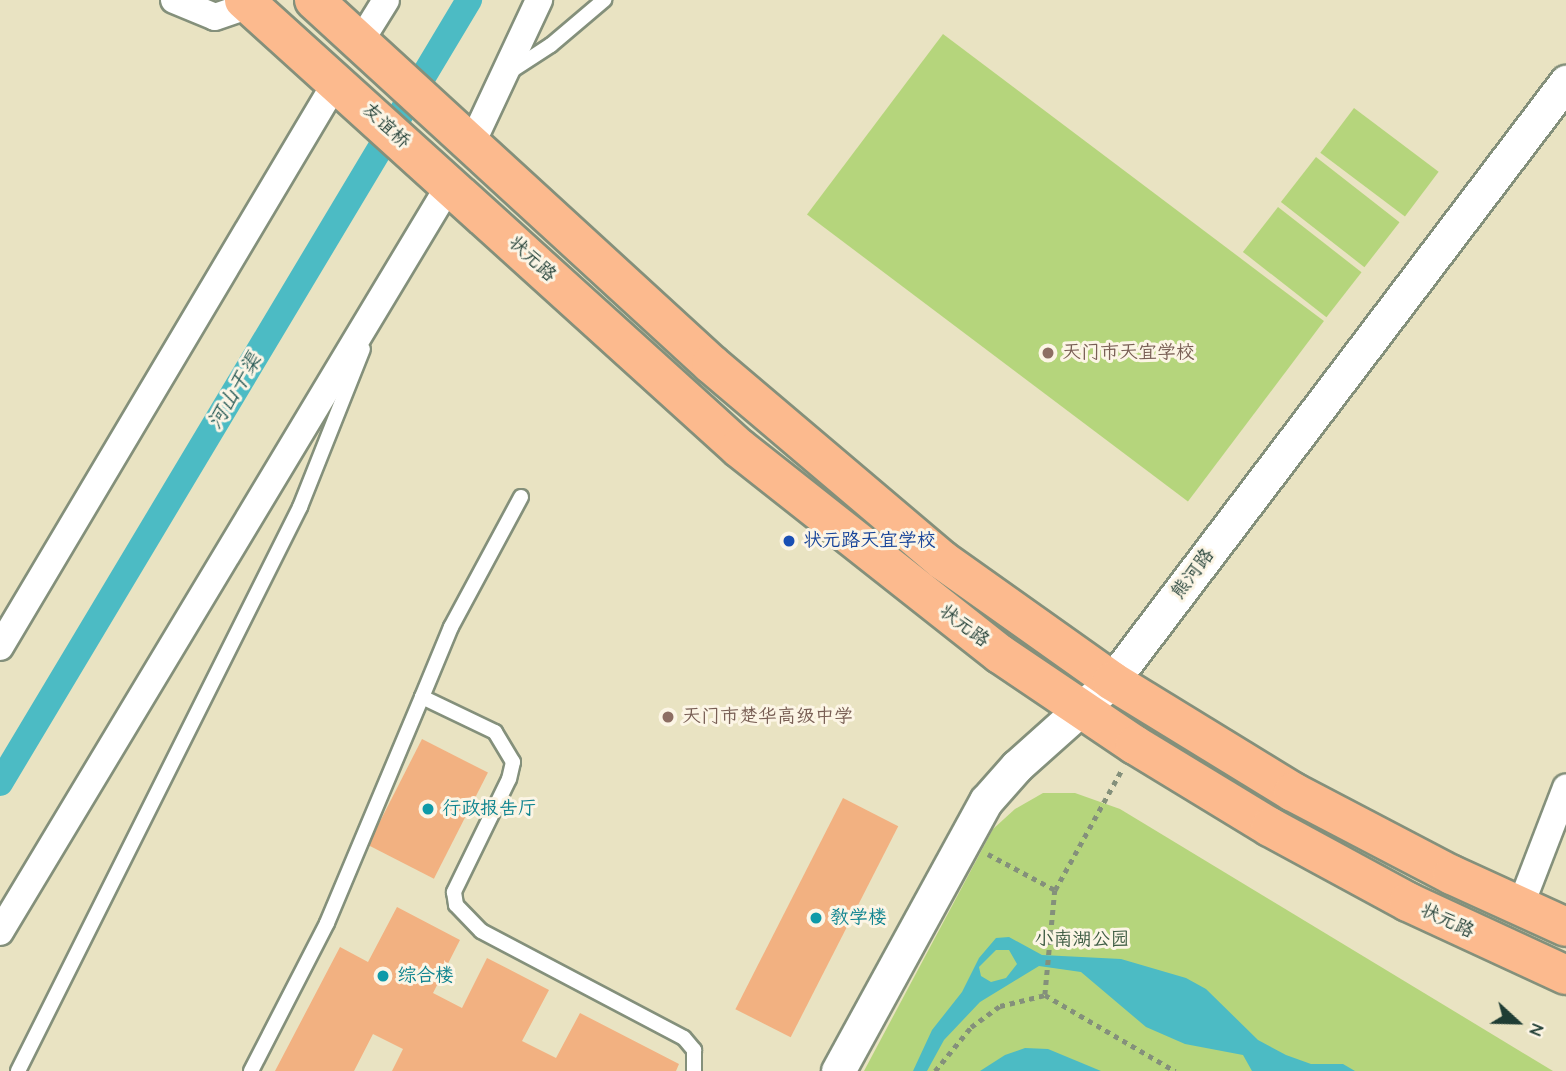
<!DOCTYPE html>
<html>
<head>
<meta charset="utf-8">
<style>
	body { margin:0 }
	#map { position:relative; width:1566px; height:1071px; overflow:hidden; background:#e9e3c2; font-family:"Comic Neue","LXGW WenKai TC",sans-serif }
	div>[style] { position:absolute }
	.green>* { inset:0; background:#b5d57c; transform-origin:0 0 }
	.water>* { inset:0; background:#4cbbc4 }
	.canal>* { height:26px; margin:-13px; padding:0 13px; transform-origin:13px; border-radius:13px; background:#4cbbc4 }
	.building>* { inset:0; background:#f2b181; transform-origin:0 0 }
	.path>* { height:4.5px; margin-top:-2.25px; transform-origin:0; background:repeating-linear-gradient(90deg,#84907b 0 5px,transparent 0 10px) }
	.roads { filter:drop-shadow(2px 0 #84907b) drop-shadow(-2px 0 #84907b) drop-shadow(0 2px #84907b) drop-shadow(0 -2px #84907b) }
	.service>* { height:14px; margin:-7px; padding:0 7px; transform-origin:7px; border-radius:7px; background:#fff }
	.minor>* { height:26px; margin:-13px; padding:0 13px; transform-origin:13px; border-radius:13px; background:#fff }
	.tertiary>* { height:33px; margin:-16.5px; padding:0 16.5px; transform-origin:16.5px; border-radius:16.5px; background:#fff }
	.primary>* { height:38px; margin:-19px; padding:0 19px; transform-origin:19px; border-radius:19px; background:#fcba8e }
	.dots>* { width:19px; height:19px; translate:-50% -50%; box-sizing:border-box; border:4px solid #fcf5e5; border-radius:50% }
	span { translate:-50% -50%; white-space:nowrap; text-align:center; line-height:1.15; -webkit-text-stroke:6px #fcf5e5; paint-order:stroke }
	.street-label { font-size:19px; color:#1f3d34 }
	.education-label { font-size:19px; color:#785e54 }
	.left { translate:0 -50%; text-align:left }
	.transit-label { font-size:19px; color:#164399 }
	.culture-label { font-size:19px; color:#0d838f }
	.park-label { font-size:19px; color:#3d5b42 }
	.water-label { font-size:21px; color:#2a5c58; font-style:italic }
	.north { position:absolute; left:1482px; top:987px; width:70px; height:70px; -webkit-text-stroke:5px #fcf5e5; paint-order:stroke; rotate:112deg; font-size:19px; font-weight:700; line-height:28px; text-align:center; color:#1f3d34 }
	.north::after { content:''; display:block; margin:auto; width:24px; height:32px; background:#1f3d34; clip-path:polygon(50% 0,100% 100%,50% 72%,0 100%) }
</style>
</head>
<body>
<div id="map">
	<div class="green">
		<div style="left:943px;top:34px;width:477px;height:226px;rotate:37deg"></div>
		<div style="left:1354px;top:108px;width:106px;height:56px;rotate:37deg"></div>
		<div style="left:1316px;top:157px;width:106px;height:57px;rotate:38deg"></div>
		<div style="left:1278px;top:207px;width:106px;height:57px;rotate:38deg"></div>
		<div style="clip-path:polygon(1043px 793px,1075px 793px,1120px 809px,1553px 1071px,864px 1071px,993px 829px,1015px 809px)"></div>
	</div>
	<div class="water">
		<div style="clip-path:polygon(evenodd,1009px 937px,1042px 955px,1121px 959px,1186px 978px,1206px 989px,1258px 1040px,1286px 1055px,1311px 1064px,1343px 1064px,1355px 1071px,1252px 1071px,1243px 1055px,1185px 1044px,1146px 1027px,1081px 972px,1039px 966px,980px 1002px,944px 1040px,927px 1071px,913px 1071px,932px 1030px,962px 992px,979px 958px,996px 938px,1009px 937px,996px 950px,1009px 950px,1017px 964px,1006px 978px,991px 982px,981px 976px,979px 967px,996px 950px)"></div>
		<div style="clip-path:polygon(1025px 1048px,1048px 1049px,1101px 1071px,980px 1071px,1005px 1055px)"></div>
	</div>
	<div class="canal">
		<div style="left:0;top:783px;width:913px;rotate:-59.08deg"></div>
	</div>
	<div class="building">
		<div style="left:422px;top:739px;width:74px;height:119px;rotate:27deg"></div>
		<div style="left:843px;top:798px;width:62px;height:237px;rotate:27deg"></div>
		<div style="clip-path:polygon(397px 907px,460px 940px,433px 993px,462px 1008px,487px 958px,549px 990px,522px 1041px,556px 1058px,580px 1013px,679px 1064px,676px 1071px,392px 1071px,403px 1049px,373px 1034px,354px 1071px,275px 1071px,340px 947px,368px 962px)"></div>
	</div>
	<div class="path">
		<div style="left:988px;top:854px;width:76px;rotate:28.2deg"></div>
		<div style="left:1055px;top:890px;width:105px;rotate:95.4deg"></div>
		<div style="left:1045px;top:995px;width:151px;rotate:30.3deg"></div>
		<div style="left:1055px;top:890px;width:136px;rotate:-61deg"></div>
		<div style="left:935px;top:1071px;width:57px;rotate:-50.7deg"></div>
		<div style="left:971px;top:1027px;width:36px;rotate:-36deg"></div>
		<div style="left:1000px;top:1006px;width:46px;rotate:-13.7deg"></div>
	</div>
	<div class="roads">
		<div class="service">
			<div style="left:508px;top:73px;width:51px;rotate:-33.1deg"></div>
			<div style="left:551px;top:45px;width:70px;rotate:-40.3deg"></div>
			<div style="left:521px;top:497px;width:148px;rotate:118.3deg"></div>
			<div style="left:451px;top:627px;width:76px;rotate:112.5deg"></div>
			<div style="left:422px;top:697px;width:81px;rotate:25.6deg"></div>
			<div style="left:495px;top:732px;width:35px;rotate:59deg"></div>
			<div style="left:513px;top:762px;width:17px;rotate:103deg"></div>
			<div style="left:509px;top:779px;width:126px;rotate:116deg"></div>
			<div style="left:454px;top:892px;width:13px;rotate:81deg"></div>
			<div style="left:456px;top:905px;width:36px;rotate:46deg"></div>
			<div style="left:481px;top:931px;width:229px;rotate:27.8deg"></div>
			<div style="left:684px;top:1038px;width:16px;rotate:50deg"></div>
			<div style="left:694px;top:1050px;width:21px;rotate:90deg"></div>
			<div style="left:18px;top:1071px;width:631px;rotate:-63.43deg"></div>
			<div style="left:300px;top:507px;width:170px;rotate:-68.3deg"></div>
			<div style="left:251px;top:1071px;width:166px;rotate:-62.8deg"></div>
			<div style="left:327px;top:923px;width:245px;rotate:-67.2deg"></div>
		</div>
		<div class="minor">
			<div style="left:174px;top:0;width:44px;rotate:22.5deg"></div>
			<div style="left:215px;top:17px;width:37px;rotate:-19deg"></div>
			<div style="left:360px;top:42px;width:49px;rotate:-58.2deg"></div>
			<div style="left:473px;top:141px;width:156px;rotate:-64.9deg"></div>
			<div style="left:0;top:647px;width:657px;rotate:-59.26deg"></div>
			<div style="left:1520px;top:907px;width:128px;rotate:-68.9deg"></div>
			<div style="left:0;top:932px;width:873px;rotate:-58.97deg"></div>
		</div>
		<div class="tertiary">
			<div style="left:838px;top:1071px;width:308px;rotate:-61.3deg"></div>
			<div style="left:986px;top:801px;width:47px;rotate:-48.5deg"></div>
			<div style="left:1017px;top:766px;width:127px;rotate:-41.8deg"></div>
			<div style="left:1112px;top:681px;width:752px;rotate:-52.84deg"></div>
		</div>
		<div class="primary">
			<div style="left:244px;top:0;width:668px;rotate:42.15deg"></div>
			<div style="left:739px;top:448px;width:333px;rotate:38.3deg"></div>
			<div style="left:1000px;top:654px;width:163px;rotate:34deg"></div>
			<div style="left:1135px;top:745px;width:158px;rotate:31.3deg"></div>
			<div style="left:1270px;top:827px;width:157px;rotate:28.5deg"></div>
			<div style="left:1408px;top:902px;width:174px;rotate:24.8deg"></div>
			<div style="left:314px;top:0;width:539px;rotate:42.52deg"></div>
			<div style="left:711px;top:364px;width:303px;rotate:40.3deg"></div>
			<div style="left:942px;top:560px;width:209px;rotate:35.4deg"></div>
			<div style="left:1112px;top:681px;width:212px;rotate:31.5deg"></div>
			<div style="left:1293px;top:792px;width:179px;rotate:27.6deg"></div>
			<div style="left:1452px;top:875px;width:125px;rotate:24.5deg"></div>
		</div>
	</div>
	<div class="dots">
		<div style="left:1048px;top:353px;background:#8d6e63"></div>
		<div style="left:789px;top:541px;background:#1a4fb4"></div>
		<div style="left:668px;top:717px;background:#8d6e63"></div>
		<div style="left:428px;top:809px;background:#0f9aa8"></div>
		<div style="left:816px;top:918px;background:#0f9aa8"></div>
		<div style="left:383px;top:976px;background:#0f9aa8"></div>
	</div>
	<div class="street-label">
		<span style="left:386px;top:126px;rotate:42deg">友谊桥</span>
		<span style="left:532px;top:259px;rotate:43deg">状元路</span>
		<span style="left:1193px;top:574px;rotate:-53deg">熊河路</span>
		<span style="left:964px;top:626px;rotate:37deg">状元路</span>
		<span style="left:1447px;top:921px;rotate:25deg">状元路</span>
	</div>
	<div class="education-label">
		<span class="left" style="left:1062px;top:353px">天门市天宜学校</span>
		<span class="left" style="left:682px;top:717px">天门市楚华高级中学</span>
	</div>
	<div class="transit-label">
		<span class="left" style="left:803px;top:541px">状元路天宜学校</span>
	</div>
	<div class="culture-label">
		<span class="left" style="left:442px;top:809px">行政报告厅</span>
		<span class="left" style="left:830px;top:918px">教学楼</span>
		<span class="left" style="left:397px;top:976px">综合楼</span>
	</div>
	<div class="park-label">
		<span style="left:1082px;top:940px">小南湖公园</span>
	</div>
	<div class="water-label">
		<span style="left:234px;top:391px;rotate:-59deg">河山干渠</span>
	</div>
	<div class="north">N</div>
</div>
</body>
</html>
